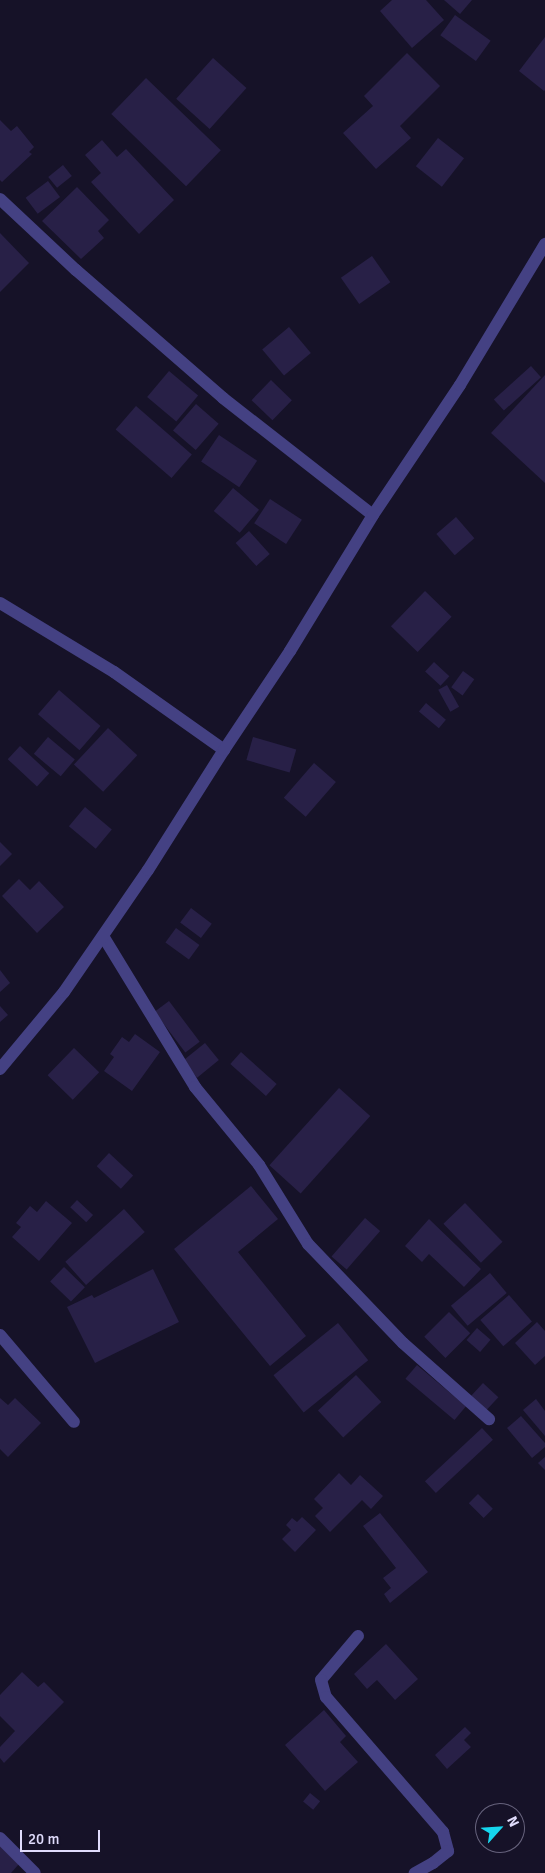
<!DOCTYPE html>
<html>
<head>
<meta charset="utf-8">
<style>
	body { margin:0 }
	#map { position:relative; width:545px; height:1873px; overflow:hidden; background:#161228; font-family:Signika,sans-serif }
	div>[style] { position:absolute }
	.building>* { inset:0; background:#282047; transform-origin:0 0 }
	.minor>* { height:12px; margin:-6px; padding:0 6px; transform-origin:6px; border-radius:6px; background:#444183 }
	span { translate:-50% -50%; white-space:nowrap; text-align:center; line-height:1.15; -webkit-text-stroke:4px #161228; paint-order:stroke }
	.north { position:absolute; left:475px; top:1803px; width:50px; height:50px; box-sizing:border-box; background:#161228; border:1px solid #67637d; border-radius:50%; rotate:64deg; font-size:14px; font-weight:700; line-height:20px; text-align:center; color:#e0dcfc }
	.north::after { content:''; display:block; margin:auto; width:18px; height:22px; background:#16d6ee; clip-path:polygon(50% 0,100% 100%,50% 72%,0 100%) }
	.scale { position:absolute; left:20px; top:1830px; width:80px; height:22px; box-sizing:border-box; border:2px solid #e0dcfc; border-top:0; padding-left:6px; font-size:15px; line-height:18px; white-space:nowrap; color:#e0dcfc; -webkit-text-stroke:4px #161228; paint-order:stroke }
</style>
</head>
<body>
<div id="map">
	<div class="building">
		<div style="clip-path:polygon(392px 0,426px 0,444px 20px,412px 48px,380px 11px)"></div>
		<div style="clip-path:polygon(444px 0,472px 0,460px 14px)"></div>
		<div style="left:455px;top:15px;width:44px;height:25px;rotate:36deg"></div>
		<div style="clip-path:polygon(545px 37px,545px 90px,544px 91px,519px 71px)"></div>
		<div style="clip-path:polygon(407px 53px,440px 86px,400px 126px,411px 138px,376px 169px,343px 133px,373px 106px,364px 96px)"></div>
		<div style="left:213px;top:58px;width:45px;height:55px;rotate:42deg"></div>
		<div style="left:146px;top:78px;width:104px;height:50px;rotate:44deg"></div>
		<div style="clip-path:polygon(0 120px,11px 131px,17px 126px,34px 147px,29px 152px,32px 154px,2px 182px,0 180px)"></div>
		<div style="left:438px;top:138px;width:33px;height:36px;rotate:38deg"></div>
		<div style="clip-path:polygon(102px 140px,117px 157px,126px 149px,174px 200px,139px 234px,91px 182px,101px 173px,85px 155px)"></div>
		<div style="left:63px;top:165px;width:14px;height:19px;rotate:51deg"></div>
		<div style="left:48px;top:181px;width:20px;height:28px;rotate:53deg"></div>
		<div style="clip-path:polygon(77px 187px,109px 220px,98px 231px,104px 238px,81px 259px,42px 221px)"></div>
		<div style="clip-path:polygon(0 233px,29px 263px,0 292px)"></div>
		<div style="left:372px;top:256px;width:32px;height:38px;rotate:55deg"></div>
		<div style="left:289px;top:327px;width:34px;height:35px;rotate:50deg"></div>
		<div style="left:531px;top:366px;width:15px;height:50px;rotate:48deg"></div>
		<div style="left:169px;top:371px;width:38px;height:34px;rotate:40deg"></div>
		<div style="clip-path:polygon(545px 375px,545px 483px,491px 433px)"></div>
		<div style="left:271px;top:380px;width:29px;height:28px;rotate:44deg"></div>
		<div style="left:196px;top:404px;width:30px;height:35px;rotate:41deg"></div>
		<div style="left:136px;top:406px;width:74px;height:31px;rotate:41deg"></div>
		<div style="left:219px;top:435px;width:46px;height:32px;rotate:34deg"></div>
		<div style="left:233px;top:488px;width:34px;height:30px;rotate:40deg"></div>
		<div style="left:270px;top:499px;width:38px;height:29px;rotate:33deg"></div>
		<div style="left:456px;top:517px;width:28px;height:26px;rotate:49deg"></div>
		<div style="left:249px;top:531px;width:31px;height:18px;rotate:48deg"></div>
		<div style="left:425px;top:591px;width:37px;height:49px;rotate:44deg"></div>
		<div style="left:434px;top:662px;width:21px;height:13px;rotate:43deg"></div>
		<div style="left:463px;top:671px;width:14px;height:20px;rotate:36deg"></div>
		<div style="left:447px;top:685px;width:25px;height:10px;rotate:61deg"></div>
		<div style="left:59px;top:690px;width:55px;height:32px;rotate:41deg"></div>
		<div style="left:426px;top:703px;width:26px;height:11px;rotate:40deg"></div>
		<div style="left:108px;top:728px;width:40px;height:50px;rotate:43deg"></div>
		<div style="left:48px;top:737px;width:35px;height:22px;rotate:40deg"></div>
		<div style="left:253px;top:737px;width:45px;height:24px;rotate:16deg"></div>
		<div style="left:20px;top:746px;width:40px;height:18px;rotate:43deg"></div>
		<div style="left:314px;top:763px;width:29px;height:46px;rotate:41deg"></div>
		<div style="left:85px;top:807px;width:35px;height:25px;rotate:40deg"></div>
		<div style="clip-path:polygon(0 842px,12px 854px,0 866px)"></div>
		<div style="clip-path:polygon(19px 879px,30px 890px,39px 881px,64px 907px,37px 933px,2px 896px)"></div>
		<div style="left:191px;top:908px;width:26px;height:18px;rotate:37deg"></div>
		<div style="left:176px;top:928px;width:29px;height:18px;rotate:36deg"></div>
		<div style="clip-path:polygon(0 970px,10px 983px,0 992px)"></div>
		<div style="left:169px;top:1001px;width:51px;height:18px;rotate:53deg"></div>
		<div style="clip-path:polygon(0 1006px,8px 1015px,0 1022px)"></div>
		<div style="clip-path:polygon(135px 1034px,160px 1052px,132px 1091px,104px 1071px,114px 1057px,110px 1054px,122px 1037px,129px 1042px)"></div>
		<div style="left:205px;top:1043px;width:22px;height:28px;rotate:51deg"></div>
		<div style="left:74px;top:1048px;width:35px;height:38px;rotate:44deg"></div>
		<div style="left:241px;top:1052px;width:48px;height:16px;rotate:42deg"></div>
		<div style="left:339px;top:1088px;width:42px;height:104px;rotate:42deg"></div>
		<div style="left:109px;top:1153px;width:33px;height:18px;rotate:43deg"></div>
		<div style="clip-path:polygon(251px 1186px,278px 1219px,238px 1252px,306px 1336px,270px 1366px,174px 1249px)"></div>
		<div style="left:77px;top:1200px;width:22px;height:10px;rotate:43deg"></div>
		<div style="clip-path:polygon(46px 1201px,72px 1223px,39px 1261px,12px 1237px,21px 1227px,16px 1223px,30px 1206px,37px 1212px)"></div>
		<div style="left:465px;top:1203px;width:54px;height:30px;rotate:46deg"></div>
		<div style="left:124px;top:1209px;width:31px;height:79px;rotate:48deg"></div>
		<div style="left:365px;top:1218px;width:20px;height:51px;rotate:41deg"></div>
		<div style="clip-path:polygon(429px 1219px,481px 1269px,464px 1287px,429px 1254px,422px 1262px,405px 1246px)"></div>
		<div style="left:64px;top:1267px;width:29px;height:20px;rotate:44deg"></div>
		<div style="clip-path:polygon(153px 1269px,179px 1322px,95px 1363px,67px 1307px,92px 1295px,94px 1298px)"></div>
		<div style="left:490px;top:1273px;width:26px;height:51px;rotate:50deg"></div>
		<div style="left:509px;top:1295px;width:35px;height:38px;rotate:49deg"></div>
		<div style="left:449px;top:1312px;width:30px;height:35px;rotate:45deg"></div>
		<div style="clip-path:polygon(537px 1322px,545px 1331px,545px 1356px,535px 1365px,515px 1343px)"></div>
		<div style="left:338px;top:1323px;width:48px;height:83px;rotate:51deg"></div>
		<div style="left:477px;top:1328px;width:18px;height:16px;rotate:41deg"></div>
		<div style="left:417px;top:1365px;width:64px;height:18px;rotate:40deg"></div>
		<div style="left:356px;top:1375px;width:37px;height:52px;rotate:47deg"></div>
		<div style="left:483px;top:1383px;width:21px;height:18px;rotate:43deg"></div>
		<div style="clip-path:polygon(0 1398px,8px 1405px,15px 1398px,41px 1423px,8px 1457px,0 1449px)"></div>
		<div style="clip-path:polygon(536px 1399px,545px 1411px,545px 1436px,523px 1410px)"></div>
		<div style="clip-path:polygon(521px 1416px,545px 1443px,545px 1447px,532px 1458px,507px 1428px)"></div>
		<div style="left:482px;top:1428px;width:16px;height:78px;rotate:47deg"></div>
		<div style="clip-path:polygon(545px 1457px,545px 1470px,538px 1463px)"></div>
		<div style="clip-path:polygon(339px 1473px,351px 1485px,360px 1475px,383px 1496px,371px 1509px,362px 1500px,330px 1532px,315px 1516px,323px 1508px,314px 1499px)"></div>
		<div style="left:478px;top:1494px;width:21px;height:13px;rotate:45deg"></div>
		<div style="clip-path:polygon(380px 1513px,428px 1572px,390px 1603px,384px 1594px,391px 1588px,383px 1578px,396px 1568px,363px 1526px)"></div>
		<div style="clip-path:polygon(302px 1517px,316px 1530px,295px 1552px,282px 1539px,291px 1530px,286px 1525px,292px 1518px,297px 1522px)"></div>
		<div style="clip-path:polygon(386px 1644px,418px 1679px,395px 1700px,377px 1680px,367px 1689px,354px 1674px)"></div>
		<div style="clip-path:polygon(22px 1672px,38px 1687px,44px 1682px,64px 1702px,4px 1763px,0 1758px,0 1747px,15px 1731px,0 1716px,0 1695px)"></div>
		<div style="clip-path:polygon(324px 1710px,346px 1736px,340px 1742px,358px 1762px,325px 1791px,285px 1745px)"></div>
		<div style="clip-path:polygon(465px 1727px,471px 1733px,464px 1740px,471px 1747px,447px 1769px,435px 1755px)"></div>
		<div style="left:310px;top:1793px;width:13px;height:11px;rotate:39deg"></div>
		<div style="clip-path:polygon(0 1841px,19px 1864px,11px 1873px,0 1873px)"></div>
	</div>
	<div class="minor">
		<div style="left:0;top:199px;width:104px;rotate:43.1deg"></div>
		<div style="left:76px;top:270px;width:195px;rotate:41deg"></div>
		<div style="left:223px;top:398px;width:190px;rotate:38deg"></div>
		<div style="left:0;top:603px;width:133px;rotate:31.2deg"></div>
		<div style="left:114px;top:672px;width:135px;rotate:35.3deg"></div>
		<div style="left:103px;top:936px;width:177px;rotate:58.6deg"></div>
		<div style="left:195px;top:1087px;width:101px;rotate:50.6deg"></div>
		<div style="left:259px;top:1165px;width:93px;rotate:58.2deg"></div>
		<div style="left:308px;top:1244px;width:137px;rotate:46.2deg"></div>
		<div style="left:403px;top:1343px;width:115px;rotate:41.5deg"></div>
		<div style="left:0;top:1069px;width:100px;rotate:-50.3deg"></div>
		<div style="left:64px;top:992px;width:148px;rotate:-55.5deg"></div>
		<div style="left:148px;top:870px;width:142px;rotate:-57.7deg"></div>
		<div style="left:224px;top:750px;width:119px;rotate:-56.3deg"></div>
		<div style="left:290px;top:651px;width:159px;rotate:-58.6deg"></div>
		<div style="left:373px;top:515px;width:156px;rotate:-56.2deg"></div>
		<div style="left:460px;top:385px;width:165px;rotate:-58.9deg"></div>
		<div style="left:0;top:1335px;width:114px;rotate:49.6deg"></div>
		<div style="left:358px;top:1636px;width:57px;rotate:130.1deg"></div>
		<div style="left:321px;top:1680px;width:18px;rotate:74deg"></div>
		<div style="left:326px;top:1697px;width:179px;rotate:49.1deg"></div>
		<div style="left:443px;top:1832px;width:20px;rotate:75deg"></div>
		<div style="left:448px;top:1851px;width:19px;rotate:141deg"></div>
		<div style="left:433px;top:1863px;width:21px;rotate:151deg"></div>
		<div style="left:0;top:1838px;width:49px;rotate:45deg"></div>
	</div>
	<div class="north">N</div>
	<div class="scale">20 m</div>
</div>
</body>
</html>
